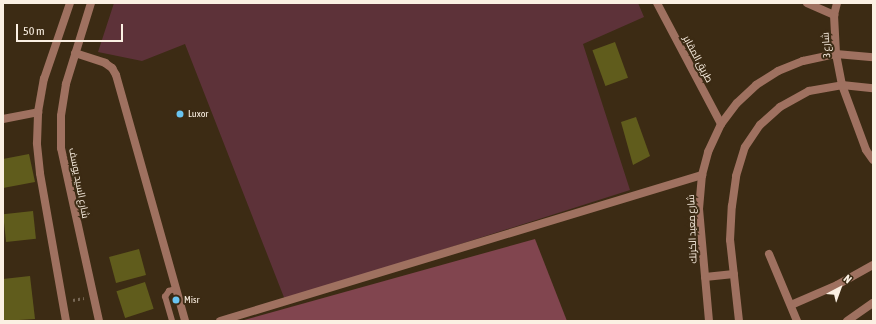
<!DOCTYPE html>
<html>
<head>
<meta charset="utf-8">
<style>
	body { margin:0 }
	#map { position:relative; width:876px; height:324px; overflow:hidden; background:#3c2b14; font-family:"Asap Condensed",Cairo,sans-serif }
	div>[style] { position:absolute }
	.green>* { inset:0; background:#5d3239 }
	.forest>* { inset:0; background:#81454f }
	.building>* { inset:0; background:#605c1c; transform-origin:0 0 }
	.path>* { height:2.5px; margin-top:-1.25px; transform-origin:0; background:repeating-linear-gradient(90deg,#786855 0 2px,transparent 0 5px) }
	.service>* { height:5.5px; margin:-2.75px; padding:0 2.75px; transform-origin:2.75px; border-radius:2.75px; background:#9f7160 }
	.minor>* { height:8px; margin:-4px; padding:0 4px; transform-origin:4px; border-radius:4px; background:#9f7160 }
	.tertiary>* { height:8px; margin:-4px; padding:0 4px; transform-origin:4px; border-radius:4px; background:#9f7160 }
	.dots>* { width:11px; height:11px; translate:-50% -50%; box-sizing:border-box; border:2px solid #3c2b14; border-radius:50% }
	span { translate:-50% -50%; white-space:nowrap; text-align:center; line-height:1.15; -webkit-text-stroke:4px #3c2b14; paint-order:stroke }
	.street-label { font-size:10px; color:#fbf0e3 }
	.poi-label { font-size:10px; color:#fbf0e3 }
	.left { translate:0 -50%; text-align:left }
	.frame { position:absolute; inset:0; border:4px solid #fbf0e3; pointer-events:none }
	.north { position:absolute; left:820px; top:268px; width:40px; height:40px; -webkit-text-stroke:3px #3c2b14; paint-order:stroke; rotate:41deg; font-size:11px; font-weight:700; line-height:16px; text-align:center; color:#fbf0e3 }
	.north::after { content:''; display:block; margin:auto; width:14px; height:18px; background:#fbf0e3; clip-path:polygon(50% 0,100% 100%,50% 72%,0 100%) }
	.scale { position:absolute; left:16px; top:24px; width:107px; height:18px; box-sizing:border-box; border:2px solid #fbf0e3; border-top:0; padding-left:5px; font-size:12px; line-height:14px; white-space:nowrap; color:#fbf0e3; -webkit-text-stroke:3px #3c2b14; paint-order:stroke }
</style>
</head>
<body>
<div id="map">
	<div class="green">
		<div style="clip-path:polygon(114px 3px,638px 3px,644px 17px,583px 44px,630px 190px,285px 300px,185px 44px,142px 61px,98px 52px)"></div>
	</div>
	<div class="forest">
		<div style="clip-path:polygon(535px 239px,567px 321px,243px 321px,244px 320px)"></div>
	</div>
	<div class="building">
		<div style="left:615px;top:42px;width:38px;height:24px;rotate:70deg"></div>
		<div style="clip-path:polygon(636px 117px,650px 156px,633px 165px,621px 122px)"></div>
		<div style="clip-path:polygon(29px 154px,35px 182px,3px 188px,3px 159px)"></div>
		<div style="left:33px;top:211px;width:28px;height:30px;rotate:84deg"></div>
		<div style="left:139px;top:249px;width:27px;height:31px;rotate:75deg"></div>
		<div style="clip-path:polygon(30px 276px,35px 319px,3px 321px,3px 279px)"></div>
		<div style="left:145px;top:282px;width:28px;height:30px;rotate:72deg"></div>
	</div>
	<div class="path">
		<div style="left:73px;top:300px;width:11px;rotate:-10deg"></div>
	</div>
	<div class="service">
		<div style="left:172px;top:321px;width:25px;rotate:-106deg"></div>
		<div style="left:165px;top:297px;width:7px;rotate:-56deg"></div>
		<div style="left:169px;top:291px;width:7px;rotate:-16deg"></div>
	</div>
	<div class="minor">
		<div style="left:657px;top:3px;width:137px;rotate:62.1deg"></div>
		<div style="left:807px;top:3px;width:30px;rotate:24deg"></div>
		<div style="left:837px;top:3px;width:12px;rotate:104deg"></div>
		<div style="left:834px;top:15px;width:39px;rotate:87deg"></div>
		<div style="left:836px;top:54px;width:32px;rotate:79deg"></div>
		<div style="left:842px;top:85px;width:69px;rotate:69.7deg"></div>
		<div style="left:866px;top:150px;width:12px;rotate:55deg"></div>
		<div style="left:75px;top:53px;width:32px;rotate:18deg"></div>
		<div style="left:105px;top:63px;width:9px;rotate:36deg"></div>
		<div style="left:112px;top:68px;width:8px;rotate:60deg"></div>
		<div style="left:116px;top:75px;width:255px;rotate:74.3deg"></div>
		<div style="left:3px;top:119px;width:36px;rotate:-11deg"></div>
		<div style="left:769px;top:254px;width:73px;rotate:67.3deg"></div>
		<div style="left:791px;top:305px;width:50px;rotate:-23.5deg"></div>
		<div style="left:837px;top:285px;width:41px;rotate:-29.1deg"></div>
		<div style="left:220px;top:321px;width:504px;rotate:-16.85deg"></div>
		<div style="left:847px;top:321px;width:32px;rotate:-35deg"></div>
	</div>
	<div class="tertiary">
		<div style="left:91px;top:3px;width:85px;rotate:107.2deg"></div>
		<div style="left:66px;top:84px;width:32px;rotate:99deg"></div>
		<div style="left:61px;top:116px;width:32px;rotate:90deg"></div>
		<div style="left:61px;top:148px;width:177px;rotate:77.6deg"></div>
		<div style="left:705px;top:277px;width:29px;rotate:-6deg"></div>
		<div style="left:66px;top:321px;width:150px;rotate:-100deg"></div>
		<div style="left:40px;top:173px;width:30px;rotate:-96deg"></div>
		<div style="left:37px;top:143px;width:31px;rotate:-88deg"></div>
		<div style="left:38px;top:112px;width:34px;rotate:-80deg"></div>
		<div style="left:44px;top:79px;width:80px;rotate:-71.1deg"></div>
		<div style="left:709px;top:321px;width:112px;rotate:-95.1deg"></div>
		<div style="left:699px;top:209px;width:34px;rotate:-85deg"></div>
		<div style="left:702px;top:175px;width:24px;rotate:-75deg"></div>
		<div style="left:708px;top:152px;width:31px;rotate:-65deg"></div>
		<div style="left:721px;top:124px;width:26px;rotate:-53deg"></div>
		<div style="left:737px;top:103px;width:26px;rotate:-43deg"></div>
		<div style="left:756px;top:85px;width:26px;rotate:-32deg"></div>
		<div style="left:778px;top:71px;width:27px;rotate:-22deg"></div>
		<div style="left:803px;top:61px;width:34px;rotate:-12deg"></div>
		<div style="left:836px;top:54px;width:37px;rotate:5deg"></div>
		<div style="left:739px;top:321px;width:81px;rotate:-96.3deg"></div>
		<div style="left:730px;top:240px;width:34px;rotate:-87deg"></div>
		<div style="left:732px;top:206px;width:30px;rotate:-82deg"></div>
		<div style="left:736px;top:176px;width:30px;rotate:-73deg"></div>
		<div style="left:745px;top:147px;width:27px;rotate:-56deg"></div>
		<div style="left:760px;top:125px;width:27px;rotate:-42deg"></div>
		<div style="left:780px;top:107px;width:33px;rotate:-29deg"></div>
		<div style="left:809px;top:91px;width:34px;rotate:-10deg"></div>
		<div style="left:842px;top:85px;width:31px;rotate:6deg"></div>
	</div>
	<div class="dots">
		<div style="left:180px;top:114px;background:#69c4f1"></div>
		<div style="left:176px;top:300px;background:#69c4f1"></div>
	</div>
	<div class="street-label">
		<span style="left:826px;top:45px;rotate:-94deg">شارع 3</span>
		<span style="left:698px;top:59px;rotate:62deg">طريق المقابر</span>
		<span style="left:79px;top:183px;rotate:79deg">شارع السيد يوسف</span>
		<span style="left:692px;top:229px;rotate:-92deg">شارع معبد الكرنك</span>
	</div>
	<div class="poi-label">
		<span class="left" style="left:188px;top:114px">Luxor</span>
		<span class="left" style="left:184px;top:300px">Misr</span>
	</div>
	<div class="frame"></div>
	<div class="north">N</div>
	<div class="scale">50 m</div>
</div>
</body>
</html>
